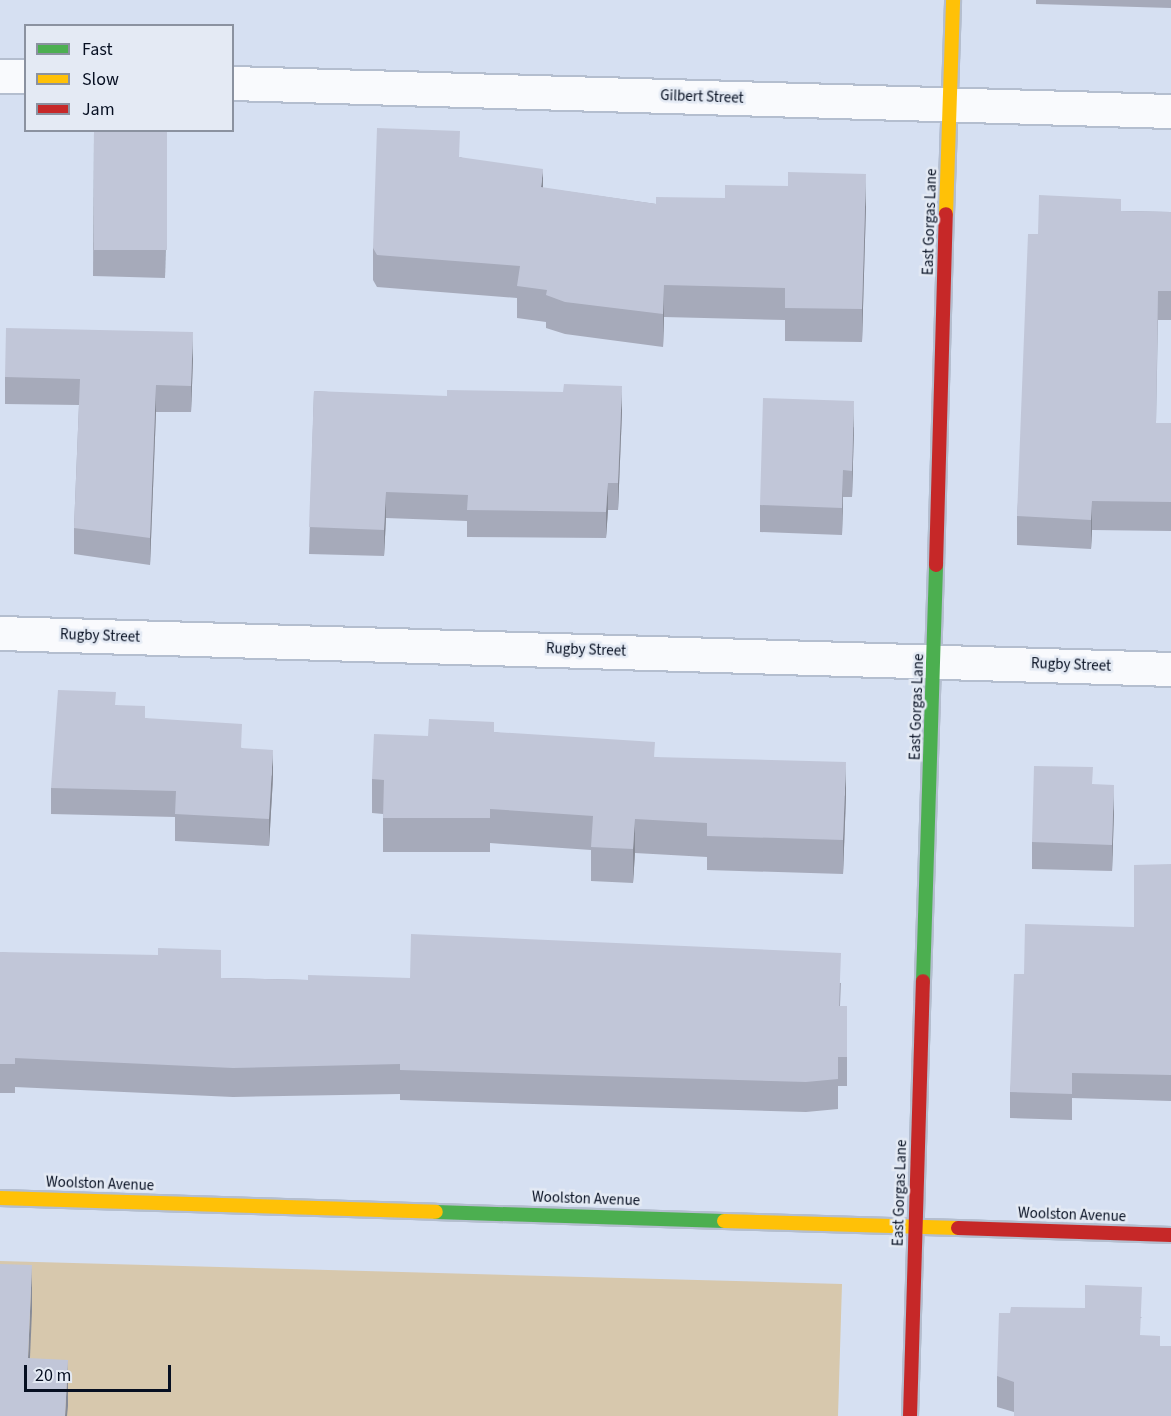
<!DOCTYPE html>
<html>
<head>
<meta charset="utf-8">
<style>
	body { margin:0 }
	#map { position:relative; width:1171px; height:1416px; overflow:hidden; background:#d6e0f2; font-family:"Source Sans 3",sans-serif }
	div>[style] { position:absolute }
	.green>* { inset:0; background:#d7c8ad }
	.roads { filter:drop-shadow(2px 0 #b4becf) drop-shadow(-2px 0 #b4becf) drop-shadow(0 2px #b4becf) drop-shadow(0 -2px #b4becf) }
	.street>* { height:33px; margin:-16.5px; padding:0 16.5px; transform-origin:16.5px; border-radius:16.5px; background:#f9fafd }
	.fast>* { height:14px; margin:-7px; padding:0 7px; transform-origin:7px; border-radius:7px; background:#4caf50 }
	.slow>* { height:14px; margin:-7px; padding:0 7px; transform-origin:7px; border-radius:7px; background:#ffc107 }
	.jam>* { height:14px; margin:-7px; padding:0 7px; transform-origin:7px; border-radius:7px; background:#c62828 }
	.wall>* { inset:0; background:#a6aaba }
	.shaded-wall>* { inset:0; background:#878b97 }
	.building>* { inset:0; background:#c1c6d8; transform-origin:0 0 }
	span { translate:-50% -50%; white-space:nowrap; text-align:center; line-height:1.15; -webkit-text-stroke:5px #e4eaf4; paint-order:stroke }
	.street-label { font-size:15px; color:#060f21 }
	.legend { position:absolute; left:24px; top:24px; width:210px; height:108px; box-sizing:border-box; background:#e4eaf4; border:2px solid #8b92a0; margin:0; padding:8px 10px; list-style:none; font-size:18px; color:#060f21 }
	.legend li { display:flex; align-items:center; gap:12px; height:30px }
	.legend b { width:30px; border:2px solid #8b92a0 }
	.scale { position:absolute; left:24px; top:1365px; width:147px; height:27px; box-sizing:border-box; border:3px solid #060f21; border-top:0; padding-left:8px; font-size:18px; line-height:21px; white-space:nowrap; color:#060f21; -webkit-text-stroke:4px #e4eaf4; paint-order:stroke }
</style>
</head>
<body>
<div id="map">
	<div class="green">
		<div style="clip-path:polygon(0 1261px,842px 1284px,838px 1416px,0 1416px)"></div>
	</div>
	<div class="roads">
		<div class="street">
			<div style="left:0;top:76px;width:26px"></div>
			<div style="left:232px;top:83px;width:939px;rotate:1.71deg"></div>
			<div style="left:0;top:633px;width:1172px;rotate:1.76deg"></div>
		</div>
		<div class="fast">
			<div style="left:923px;top:981px;width:416px;rotate:-88.2deg"></div>
			<div style="left:436px;top:1212px;width:288px;rotate:1.8deg"></div>
		</div>
		<div class="slow">
			<div style="left:946px;top:214px;width:214px;rotate:-88.1deg"></div>
			<div style="left:0;top:1198px;width:436px;rotate:1.8deg"></div>
			<div style="left:724px;top:1221px;width:234px;rotate:1.7deg"></div>
		</div>
		<div class="jam">
			<div style="left:936px;top:565px;width:351px;rotate:-88.4deg"></div>
			<div style="left:958px;top:1228px;width:213px;rotate:1.9deg"></div>
			<div style="left:910px;top:1416px;width:435px;rotate:-88.3deg"></div>
		</div>
	</div>
	<div class="wall">
		<div style="clip-path:polygon(1036px 0,1171px 0,1171px 8px,1036px 4px)"></div>
		<div style="clip-path:polygon(94px 130px,167px 154px,165px 278px,93px 276px)"></div>
		<div style="clip-path:polygon(460px 157px,543px 188px,656px 204px,866px 206px,862px 342px,785px 341px,785px 320px,664px 317px,663px 347px,565px 334px,546px 328px,546px 322px,517px 318px,517px 298px,377px 287px,373px 280px,373px 248px)"></div>
		<div style="clip-path:polygon(1121px 211px,1171px 212px,1171px 320px,1158px 320px,1156px 423px,1171px 423px,1171px 531px,1092px 530px,1091px 549px,1017px 545px,1017px 516px,1038px 234px)"></div>
		<div style="clip-path:polygon(193px 359px,191px 412px,156px 412px,150px 565px,74px 554px,74px 528px,79px 405px,5px 404px,5px 377px)"></div>
		<div style="clip-path:polygon(314px 391px,622px 412px,618px 510px,608px 510px,606px 538px,467px 537px,467px 521px,386px 518px,384px 556px,309px 554px)"></div>
		<div style="clip-path:polygon(854px 427px,852px 497px,843px 497px,842px 535px,760px 532px,760px 505px)"></div>
		<div style="clip-path:polygon(116px 705px,145px 718px,242px 748px,273px 777px,269px 846px,175px 841px,175px 817px,51px 814px,51px 788px)"></div>
		<div style="clip-path:polygon(494px 732px,655px 757px,846px 796px,843px 874px,707px 870px,707px 857px,635px 853px,633px 883px,591px 881px,591px 850px,490px 843px,490px 852px,383px 852px,383px 814px,372px 813px,372px 779px,428px 736px)"></div>
		<div style="clip-path:polygon(1093px 784px,1114px 811px,1112px 871px,1032px 869px,1032px 842px)"></div>
		<div style="clip-path:polygon(1171px 864px,1171px 1101px,1072px 1098px,1072px 1120px,1010px 1118px,1010px 1092px,1024px 974px,1134px 927px)"></div>
		<div style="clip-path:polygon(0 952px,221px 978px,308px 980px,410px 978px,841px 983px,840px 1006px,847px 1006px,847px 1086px,838px 1086px,838px 1109px,806px 1112px,400px 1100px,400px 1094px,233px 1097px,15px 1087px,15px 1093px,0 1093px)"></div>
		<div style="clip-path:polygon(1010px 1313px,1142px 1317px,1014px 1412px,997px 1407px,997px 1376px)"></div>
	</div>
	<div class="shaded-wall">
		<div style="clip-path:polygon(167px 130px,167px 154px,165px 278px,165px 252px)"></div>
		<div style="clip-path:polygon(543px 169px,543px 202px,541px 187px)"></div>
		<div style="clip-path:polygon(866px 174px,866px 206px,862px 342px,862px 309px)"></div>
		<div style="clip-path:polygon(664px 285px,664px 317px,663px 347px,663px 314px)"></div>
		<div style="clip-path:polygon(193px 332px,193px 359px,191px 412px,191px 386px)"></div>
		<div style="clip-path:polygon(156px 385px,156px 412px,150px 565px,150px 538px)"></div>
		<div style="clip-path:polygon(622px 386px,622px 412px,618px 510px,618px 483px)"></div>
		<div style="clip-path:polygon(854px 401px,854px 427px,852px 497px,852px 471px)"></div>
		<div style="clip-path:polygon(843px 470px,843px 497px,842px 535px,842px 508px)"></div>
		<div style="clip-path:polygon(608px 483px,608px 510px,606px 538px,606px 512px)"></div>
		<div style="clip-path:polygon(386px 492px,386px 518px,384px 556px,384px 530px)"></div>
		<div style="clip-path:polygon(1092px 501px,1092px 530px,1091px 549px,1091px 520px)"></div>
		<div style="clip-path:polygon(273px 750px,273px 777px,269px 846px,269px 819px)"></div>
		<div style="clip-path:polygon(846px 762px,846px 796px,843px 874px,843px 840px)"></div>
		<div style="clip-path:polygon(1114px 785px,1114px 811px,1112px 871px,1112px 845px)"></div>
		<div style="clip-path:polygon(635px 819px,635px 853px,633px 883px,633px 849px)"></div>
		<div style="clip-path:polygon(32px 1265px,32px 1311px,28px 1404px,28px 1358px)"></div>
		<div style="clip-path:polygon(68px 1360px,68px 1406px,67px 1416px,65px 1416px)"></div>
	</div>
	<div class="building">
		<div style="clip-path:polygon(377px 128px,460px 131px,459px 157px,543px 169px,541px 187px,656px 204px,656px 197px,725px 198px,725px 185px,788px 186px,788px 172px,866px 174px,862px 309px,785px 308px,785px 288px,664px 285px,663px 314px,565px 302px,546px 295px,547px 290px,517px 286px,520px 266px,377px 255px,373px 248px)"></div>
		<div style="left:94px;top:130px;width:73px;height:120px"></div>
		<div style="clip-path:polygon(1039px 195px,1121px 199px,1121px 211px,1171px 212px,1171px 291px,1158px 291px,1156px 423px,1171px 423px,1171px 502px,1092px 501px,1091px 520px,1017px 516px,1028px 234px,1038px 234px)"></div>
		<div style="clip-path:polygon(6px 328px,193px 332px,191px 386px,156px 385px,150px 538px,74px 528px,80px 379px,5px 377px)"></div>
		<div style="clip-path:polygon(564px 384px,622px 386px,618px 483px,608px 483px,606px 512px,467px 510px,468px 495px,386px 492px,384px 530px,309px 527px,314px 391px,447px 396px,447px 390px,563px 392px)"></div>
		<div style="clip-path:polygon(763px 398px,854px 401px,852px 471px,843px 470px,842px 508px,760px 505px)"></div>
		<div style="clip-path:polygon(58px 690px,116px 692px,115px 705px,145px 706px,145px 718px,242px 724px,241px 748px,273px 750px,269px 819px,175px 814px,176px 791px,51px 788px)"></div>
		<div style="clip-path:polygon(429px 719px,494px 722px,494px 732px,655px 742px,654px 757px,846px 762px,843px 840px,707px 836px,707px 823px,635px 819px,633px 849px,591px 847px,593px 816px,490px 809px,490px 818px,383px 818px,384px 780px,372px 779px,374px 734px,428px 736px)"></div>
		<div style="clip-path:polygon(1034px 766px,1093px 767px,1092px 784px,1114px 785px,1112px 845px,1032px 842px)"></div>
		<div style="clip-path:polygon(1171px 864px,1171px 1075px,1072px 1073px,1072px 1094px,1010px 1092px,1014px 974px,1024px 974px,1025px 924px,1134px 927px,1134px 865px)"></div>
		<div style="clip-path:polygon(411px 934px,841px 953px,839px 1006px,847px 1006px,847px 1057px,838px 1057px,838px 1079px,806px 1082px,400px 1070px,400px 1064px,233px 1068px,15px 1058px,15px 1064px,0 1064px,0 952px,158px 955px,158px 948px,221px 950px,221px 978px,308px 980px,308px 975px,410px 978px)"></div>
		<div style="clip-path:polygon(0 1264px,32px 1265px,28px 1358px,68px 1360px,65px 1416px,0 1416px)"></div>
		<div style="clip-path:polygon(1085px 1285px,1142px 1287px,1140px 1335px,1160px 1336px,1160px 1346px,1171px 1346px,1171px 1416px,1014px 1416px,1014px 1382px,997px 1376px,999px 1313px,1010px 1313px,1011px 1307px,1085px 1308px)"></div>
	</div>
	<div class="street-label">
		<span style="left:702px;top:97px;rotate:2deg">Gilbert Street</span>
		<span style="left:930px;top:222px;rotate:-88deg">East Gorgas Lane</span>
		<span style="left:100px;top:636px;rotate:2deg">Rugby Street</span>
		<span style="left:586px;top:650px;rotate:2deg">Rugby Street</span>
		<span style="left:1071px;top:665px;rotate:2deg">Rugby Street</span>
		<span style="left:917px;top:707px;rotate:-88deg">East Gorgas Lane</span>
		<span style="left:100px;top:1184px;rotate:2deg">Woolston Avenue</span>
		<span style="left:900px;top:1193px;rotate:-88deg">East Gorgas Lane</span>
		<span style="left:586px;top:1199px;rotate:2deg">Woolston Avenue</span>
		<span style="left:1072px;top:1215px;rotate:2deg">Woolston Avenue</span>
	</div>
	<ul class="legend">
	<li><b style="height:8px;background:#4caf50"></b>Fast</li>
	<li><b style="height:8px;background:#ffc107"></b>Slow</li>
	<li><b style="height:8px;background:#c62828"></b>Jam</li>
	</ul>
	<div class="scale">20 m</div>
</div>
</body>
</html>
